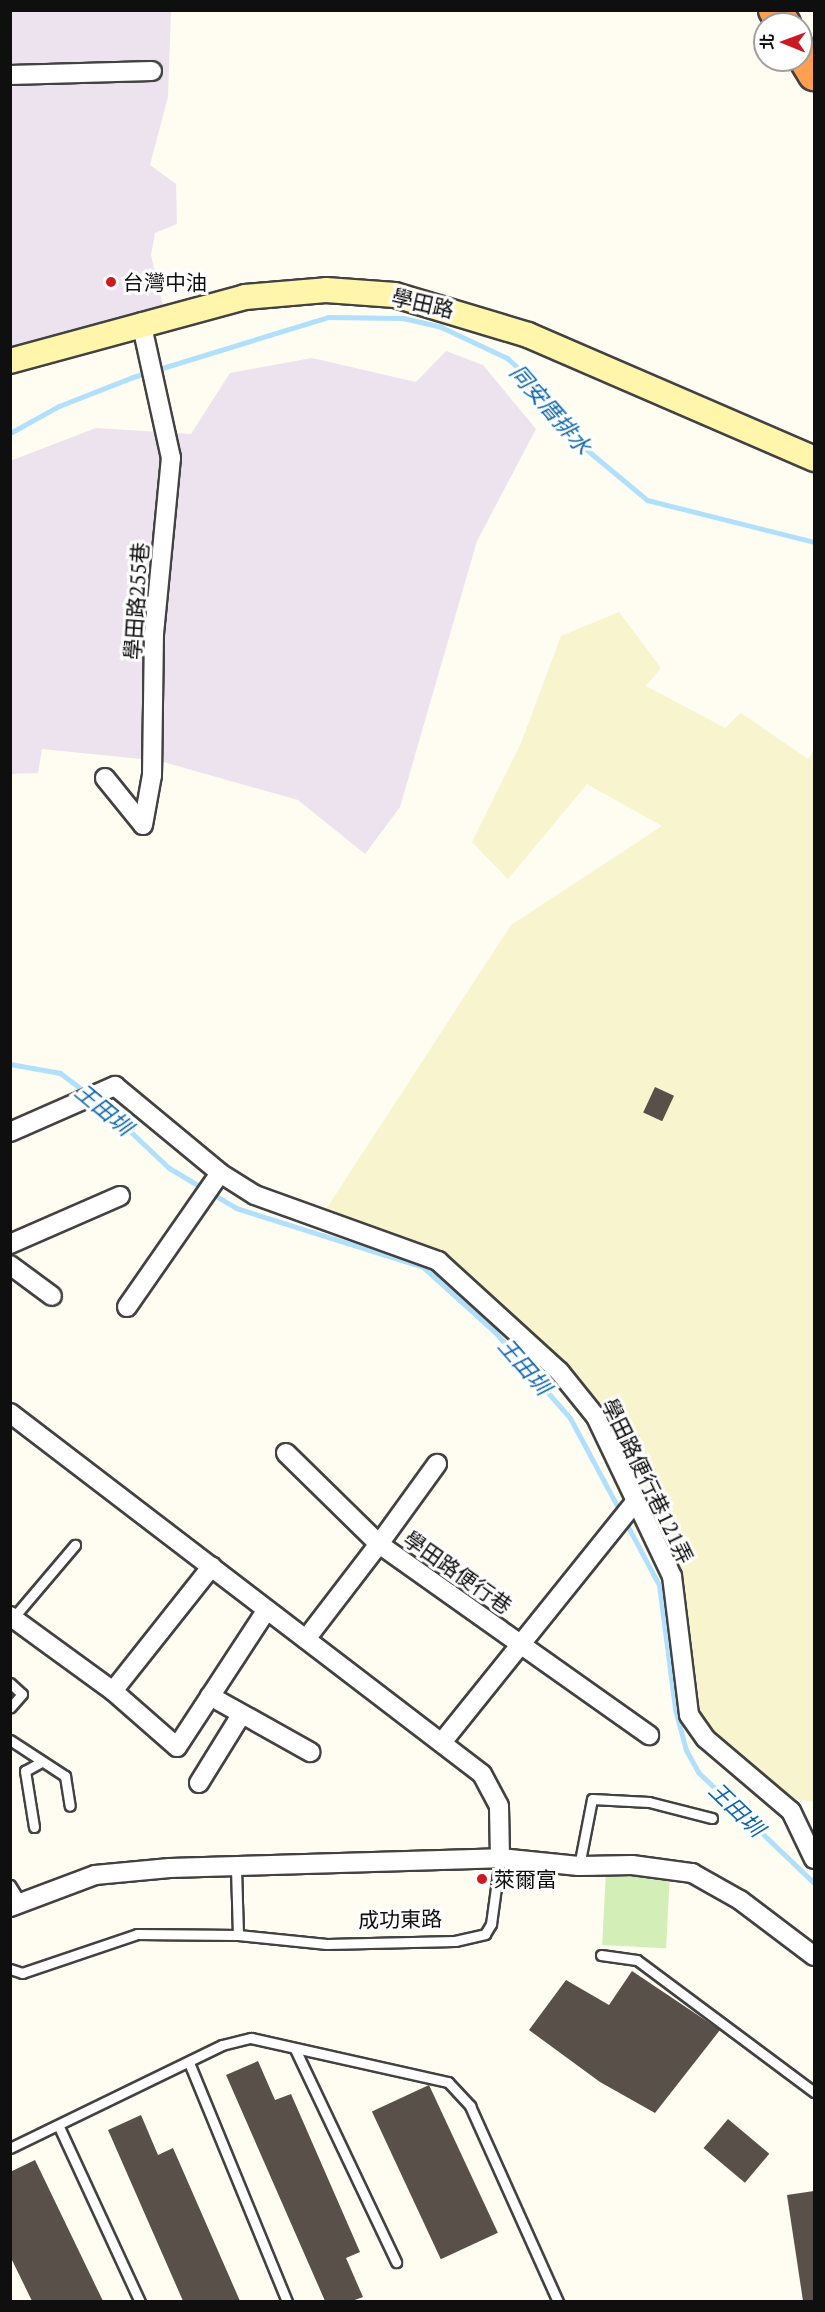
<!DOCTYPE html>
<html>
<head>
<meta charset="utf-8">
<style>
	body { margin:0 }
	#map { position:relative; width:825px; height:2312px; overflow:hidden; background:#fffcf1; font-family:"PT Serif","Noto Sans TC",serif }
	div>[style] { position:absolute }
	.industrial>* { inset:0; background:#ede3ee }
	.farmland>* { inset:0; background:#f8f4ce }
	.green>* { inset:0; background:#d3eeb6; transform-origin:0 0 }
	.stream>* { height:5px; margin:-2.5px; padding:0 2.5px; transform-origin:2.5px; border-radius:2.5px; background:#b0e0fc }
	.building>* { inset:0; background:#59504a; transform-origin:0 0 }
	.roads { filter:drop-shadow(2px 0 #424242) drop-shadow(-2px 0 #424242) drop-shadow(0 2px #424242) drop-shadow(0 -2px #424242) }
	.service>* { height:9px; margin:-4.5px; padding:0 4.5px; transform-origin:4.5px; border-radius:4.5px; background:#fff }
	.minor>* { height:18px; margin:-9px; padding:0 9px; transform-origin:9px; border-radius:9px; background:#fff }
	.secondary>* { height:24px; margin:-12px; padding:0 12px; transform-origin:12px; border-radius:12px; background:#fff6ac }
	.motorway>* { height:32px; margin:-16px; padding:0 16px; transform-origin:16px; border-radius:16px; background:#ff9f4f }
	.dots>* { width:16px; height:16px; translate:-50% -50%; box-sizing:border-box; border:3px solid #fff; border-radius:50% }
	span { translate:-50% -50%; white-space:nowrap; text-align:center; line-height:1.15; -webkit-text-stroke:6px #fff; paint-order:stroke }
	.poi-label { font-size:21px; color:#0f0f0f }
	.left { translate:0 -50%; text-align:left }
	.street-label { font-size:21px; color:#0f0f0f }
	.water-label { font-size:22px; color:#0b67ae; font-style:italic }
	.frame { position:absolute; inset:0; border:12px solid #0f0f0f; pointer-events:none }
	.north { position:absolute; left:753px; top:12px; width:60px; height:60px; box-sizing:border-box; background:#fff; border:2px solid #9f9f9f; border-radius:50%; rotate:271deg; font-size:16px; font-weight:700; line-height:24px; text-align:center; color:#0f0f0f }
	.north::after { content:''; display:block; margin:auto; width:21px; height:27px; background:#cd1922; clip-path:polygon(50% 0,100% 100%,50% 72%,0 100%) }
</style>
</head>
<body>
<div id="map">
	<div class="industrial">
		<div style="clip-path:polygon(11px 11px,171px 11px,168px 97px,150px 165px,176px 184px,177px 224px,155px 233px,151px 255px,163px 306px,11px 351px)"></div>
		<div style="clip-path:polygon(446px 351px,483px 365px,536px 429px,477px 541px,400px 807px,365px 854px,298px 800px,160px 761px,42px 749px,38px 773px,11px 774px,10px 461px,96px 428px,191px 434px,230px 373px,312px 358px,416px 382px)"></div>
	</div>
	<div class="farmland">
		<div style="clip-path:polygon(evenodd,619px 612px,661px 668px,646px 686px,725px 728px,741px 713px,808px 759px,814px 750px,814px 1802px,770px 1795px,689px 1715px,672px 1575px,587px 1406px,438px 1261px,321px 1217px,511px 925px,662px 826px,587px 784px,508px 879px,472px 842px,521px 743px,561px 636px,619px 612px,655px 1087px,674px 1096px,662px 1121px,644px 1113px,655px 1087px)"></div>
	</div>
	<div class="green">
		<div style="left:606px;top:1871px;width:64px;height:74px;rotate:3deg"></div>
	</div>
	<div class="stream">
		<div style="left:10px;top:433px;width:56px;rotate:-28.9deg"></div>
		<div style="left:59px;top:406px;width:79px;rotate:-21.4deg"></div>
		<div style="left:133px;top:377px;width:204px;rotate:-17.1deg"></div>
		<div style="left:328px;top:317px;width:75px;rotate:0.8deg"></div>
		<div style="left:403px;top:318px;width:39px;rotate:13deg"></div>
		<div style="left:441px;top:327px;width:73px;rotate:25.2deg"></div>
		<div style="left:507px;top:358px;width:31px;rotate:42deg"></div>
		<div style="left:530px;top:379px;width:76px;rotate:53.6deg"></div>
		<div style="left:575px;top:440px;width:94px;rotate:39.8deg"></div>
		<div style="left:647px;top:500px;width:172px;rotate:14.1deg"></div>
		<div style="left:10px;top:1064px;width:51px;rotate:10.2deg"></div>
		<div style="left:60px;top:1073px;width:35px;rotate:37deg"></div>
		<div style="left:96px;top:1099px;width:100px;rotate:43.4deg"></div>
		<div style="left:169px;top:1168px;width:78px;rotate:30.8deg"></div>
		<div style="left:236px;top:1208px;width:196px;rotate:17.5deg"></div>
		<div style="left:423px;top:1267px;width:97px;rotate:42.1deg"></div>
		<div style="left:495px;top:1332px;width:114px;rotate:48.9deg"></div>
		<div style="left:570px;top:1418px;width:108px;rotate:61.8deg"></div>
		<div style="left:625px;top:1521px;width:72px;rotate:62deg"></div>
		<div style="left:659px;top:1585px;width:125px;rotate:82.6deg"></div>
		<div style="left:675px;top:1709px;width:42px;rotate:75deg"></div>
		<div style="left:686px;top:1750px;width:26px;rotate:61deg"></div>
		<div style="left:699px;top:1773px;width:159px;rotate:43.7deg"></div>
	</div>
	<div class="building">
		<div style="left:655px;top:1087px;width:21px;height:28px;rotate:25deg"></div>
		<div style="clip-path:polygon(632px 1971px,720px 2030px,655px 2113px,600px 2082px,529px 2030px,566px 1980px,609px 2005px)"></div>
		<div style="clip-path:polygon(258px 2061px,275px 2100px,291px 2094px,360px 2252px,346px 2258px,363px 2297px,352px 2301px,325px 2301px,226px 2075px)"></div>
		<div style="left:429px;top:2085px;width:163px;height:63px;rotate:65deg"></div>
		<div style="clip-path:polygon(141px 2115px,158px 2155px,173px 2148px,240px 2301px,183px 2301px,108px 2130px)"></div>
		<div style="left:728px;top:2119px;width:54px;height:38px;rotate:40deg"></div>
		<div style="clip-path:polygon(35px 2160px,103px 2301px,32px 2301px,10px 2256px,10px 2172px)"></div>
		<div style="clip-path:polygon(814px 2191px,814px 2301px,803px 2301px,787px 2195px)"></div>
	</div>
	<div class="roads">
		<div class="service">
			<div style="left:13px;top:1618px;width:96px;rotate:-49.7deg"></div>
			<div style="left:10px;top:1683px;width:16px;rotate:43deg"></div>
			<div style="left:22px;top:1694px;width:18px;rotate:131deg"></div>
			<div style="left:10px;top:1740px;width:66px;rotate:33.2deg"></div>
			<div style="left:65px;top:1776px;width:30px;rotate:81deg"></div>
			<div style="left:34px;top:1827px;width:57px;rotate:-99.1deg"></div>
			<div style="left:25px;top:1771px;width:18px;rotate:-29deg"></div>
			<div style="left:579px;top:1866px;width:68px;rotate:-79deg"></div>
			<div style="left:592px;top:1799px;width:57px;rotate:3deg"></div>
			<div style="left:649px;top:1802px;width:65px;rotate:14.3deg"></div>
			<div style="left:236px;top:1868px;width:67px;rotate:88.3deg"></div>
			<div style="left:238px;top:1935px;width:89px;rotate:5.8deg"></div>
			<div style="left:327px;top:1944px;width:128px;rotate:-1.3deg"></div>
			<div style="left:455px;top:1941px;width:31px;rotate:-13deg"></div>
			<div style="left:485px;top:1934px;width:12px;rotate:-59deg"></div>
			<div style="left:491px;top:1924px;width:67px;rotate:-82.2deg"></div>
			<div style="left:10px;top:1885px;width:19px;rotate:58deg"></div>
			<div style="left:601px;top:1955px;width:36px;rotate:8deg"></div>
			<div style="left:637px;top:1960px;width:221px;rotate:36.7deg"></div>
			<div style="left:10px;top:1969px;width:13px;rotate:18deg"></div>
			<div style="left:22px;top:1973px;width:121px;rotate:-18.7deg"></div>
			<div style="left:137px;top:1934px;width:101px;rotate:0.6deg"></div>
			<div style="left:295px;top:2049px;width:236px;rotate:64.6deg"></div>
			<div style="left:190px;top:2065px;width:256px;rotate:67.7deg"></div>
			<div style="left:60px;top:2129px;width:191px;rotate:65.2deg"></div>
			<div style="left:10px;top:2148px;width:236px;rotate:-25.9deg"></div>
			<div style="left:222px;top:2045px;width:30px;rotate:-14deg"></div>
			<div style="left:251px;top:2038px;width:202px;rotate:12.6deg"></div>
			<div style="left:448px;top:2082px;width:33px;rotate:47deg"></div>
			<div style="left:470px;top:2106px;width:215px;rotate:65.8deg"></div>
		</div>
		<div class="minor">
			<div style="left:10px;top:75px;width:142px;rotate:-1.6deg"></div>
			<div style="left:105px;top:778px;width:60px;rotate:51deg"></div>
			<div style="left:143px;top:825px;width:51px;rotate:-79.8deg"></div>
			<div style="left:152px;top:775px;width:141px;rotate:-89.2deg"></div>
			<div style="left:154px;top:634px;width:177px;rotate:-84.5deg"></div>
			<div style="left:171px;top:458px;width:139px;rotate:-102.4deg"></div>
			<div style="left:10px;top:1132px;width:115px;rotate:-23.7deg"></div>
			<div style="left:115px;top:1086px;width:136px;rotate:39.6deg"></div>
			<div style="left:220px;top:1173px;width:41px;rotate:32.2deg"></div>
			<div style="left:255px;top:1195px;width:195px;rotate:19.8deg"></div>
			<div style="left:438px;top:1261px;width:164px;rotate:42.3deg"></div>
			<div style="left:559px;top:1371px;width:59px;rotate:51.2deg"></div>
			<div style="left:596px;top:1417px;width:176px;rotate:64.5deg"></div>
			<div style="left:672px;top:1576px;width:140px;rotate:83deg"></div>
			<div style="left:689px;top:1715px;width:29px;rotate:55deg"></div>
			<div style="left:706px;top:1739px;width:111px;rotate:40.3deg"></div>
			<div style="left:791px;top:1811px;width:53px;rotate:64.4deg"></div>
			<div style="left:10px;top:1244px;width:120px;rotate:-23.6deg"></div>
			<div style="left:10px;top:1265px;width:52px;rotate:36.4deg"></div>
			<div style="left:127px;top:1307px;width:163px;rotate:-55.2deg"></div>
			<div style="left:10px;top:1413px;width:594px;rotate:37.41deg"></div>
			<div style="left:482px;top:1774px;width:36px;rotate:62deg"></div>
			<div style="left:499px;top:1806px;width:52px;rotate:88.9deg"></div>
			<div style="left:286px;top:1453px;width:130px;rotate:44.4deg"></div>
			<div style="left:379px;top:1544px;width:99px;rotate:-54.1deg"></div>
			<div style="left:10px;top:1616px;width:127px;rotate:36.1deg"></div>
			<div style="left:113px;top:1691px;width:159px;rotate:-51.6deg"></div>
			<div style="left:306px;top:1639px;width:120px;rotate:-52.5deg"></div>
			<div style="left:379px;top:1544px;width:331px;rotate:35.3deg"></div>
			<div style="left:113px;top:1691px;width:85px;rotate:41.2deg"></div>
			<div style="left:177px;top:1747px;width:163px;rotate:-56.8deg"></div>
			<div style="left:210px;top:1696px;width:115px;rotate:29.2deg"></div>
			<div style="left:443px;top:1741px;width:308px;rotate:-51.2deg"></div>
			<div style="left:199px;top:1783px;width:80px;rotate:-58.3deg"></div>
			<div style="left:10px;top:1907px;width:91px;rotate:-20.6deg"></div>
			<div style="left:95px;top:1875px;width:75px;rotate:-5.3deg"></div>
			<div style="left:170px;top:1868px;width:330px;rotate:-1.7deg"></div>
			<div style="left:500px;top:1858px;width:79px;rotate:5.8deg"></div>
			<div style="left:579px;top:1866px;width:53px;rotate:-1.1deg"></div>
			<div style="left:632px;top:1865px;width:61px;rotate:7.6deg"></div>
			<div style="left:692px;top:1873px;width:55px;rotate:29.4deg"></div>
			<div style="left:740px;top:1900px;width:93px;rotate:37.1deg"></div>
		</div>
		<div class="secondary">
			<div style="left:10px;top:361px;width:244px;rotate:-15.2deg"></div>
			<div style="left:245px;top:297px;width:81px;rotate:-4.9deg"></div>
			<div style="left:326px;top:290px;width:69px;rotate:4.1deg"></div>
			<div style="left:395px;top:295px;width:139px;rotate:16.7deg"></div>
			<div style="left:528px;top:335px;width:312px;rotate:23.4deg"></div>
		</div>
		<div class="motorway">
			<div style="left:775px;top:10px;width:17px;rotate:57deg"></div>
			<div style="left:801px;top:52px;width:26px;rotate:59deg"></div>
		</div>
	</div>
	<div class="dots">
		<div style="left:111px;top:282px;background:#cd1922"></div>
		<div style="left:482px;top:1879px;background:#cd1922"></div>
	</div>
	<div class="poi-label">
		<span class="left" style="left:123px;top:282px">台灣中油</span>
		<span class="left" style="left:494px;top:1879px">萊爾富</span>
	</div>
	<div class="street-label">
		<span style="left:423px;top:303px;rotate:13deg">學田路</span>
		<span style="left:136px;top:601px;rotate:-86deg">學田路255巷</span>
		<span style="left:648px;top:1481px;rotate:64deg">學田路便行巷121弄</span>
		<span style="left:458px;top:1572px;rotate:35deg">學田路便行巷</span>
		<span style="left:400px;top:1919px;rotate:-1deg">成功東路</span>
	</div>
	<div class="water-label">
		<span style="left:551px;top:409px;rotate:49deg">同安厝排水</span>
		<span style="left:104px;top:1109px;rotate:40deg">王田圳</span>
		<span style="left:525px;top:1366px;rotate:49deg">王田圳</span>
		<span style="left:737px;top:1809px;rotate:44deg">王田圳</span>
	</div>
	<div class="frame"></div>
	<div class="north">北</div>
</div>
</body>
</html>
